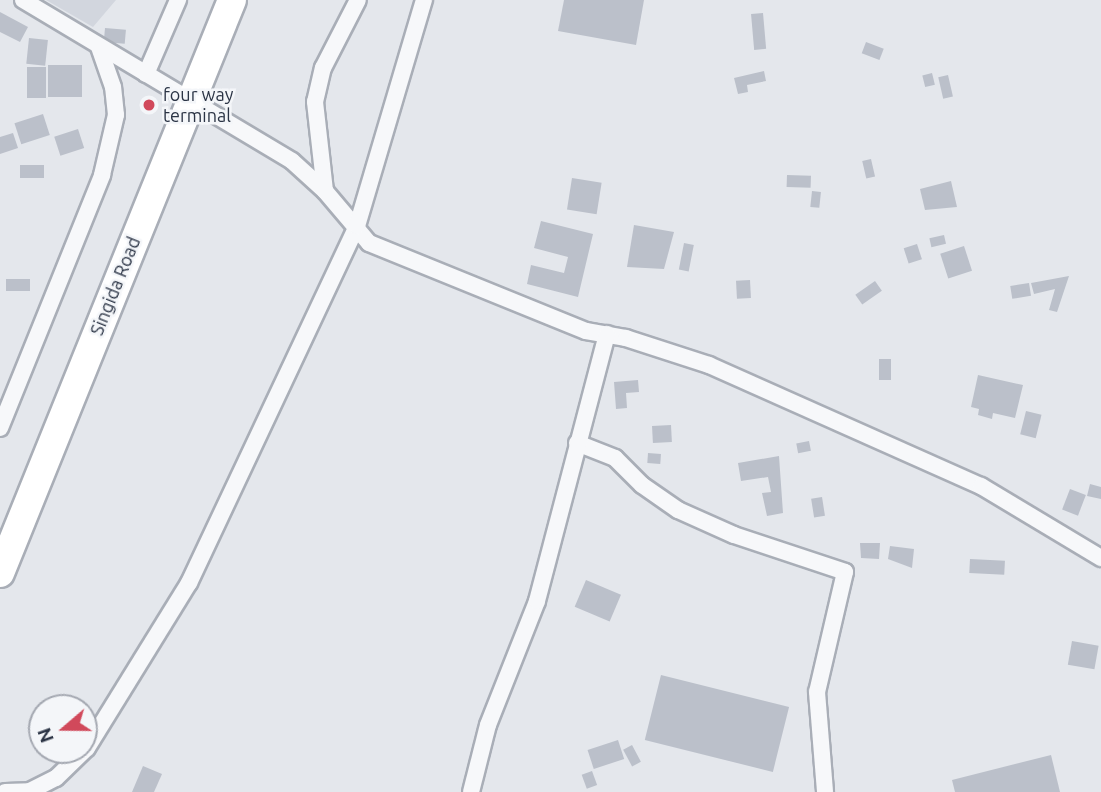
<!DOCTYPE html>
<html>
<head>
<meta charset="utf-8">
<style>
	body { margin:0 }
	#map { position:relative; width:1101px; height:792px; overflow:hidden; background:#e4e7ec; font-family:Ubuntu,sans-serif }
	div>[style] { position:absolute }
	.built>* { inset:0; background:#d2d6de }
	.building>* { inset:0; background:#bbc0ca; transform-origin:0 0 }
	.roads { filter:drop-shadow(2px 0 #a9aeb7) drop-shadow(-2px 0 #a9aeb7) drop-shadow(0 2px #a9aeb7) drop-shadow(0 -2px #a9aeb7) }
	.minor>* { height:16px; margin:-8px; padding:0 8px; transform-origin:8px; border-radius:8px; background:#f7f8fa }
	.trunk>* { height:28px; margin:-14px; padding:0 14px; transform-origin:14px; border-radius:14px; background:#fff }
	.dots>* { width:19px; height:19px; translate:-50% -50%; box-sizing:border-box; border:4px solid #f4f6f9; border-radius:50% }
	span { translate:-50% -50%; white-space:nowrap; text-align:center; line-height:1.15; -webkit-text-stroke:5px #f4f6f9; paint-order:stroke }
	.poi-label { font-size:18px; color:#2b3445 }
	.left { translate:0 -50%; text-align:left }
	.street-label { font-size:18px; color:#2b3445 }
	.north { position:absolute; left:28px; top:694px; width:70px; height:70px; box-sizing:border-box; background:#f4f6f9; border:2px solid #a4a8b1; border-radius:50%; rotate:250deg; font-size:19px; font-weight:700; line-height:28px; text-align:center; color:#2b3445 }
	.north::after { content:''; display:block; margin:auto; width:24px; height:32px; background:#d1495b; clip-path:polygon(50% 0,100% 100%,50% 72%,0 100%) }
</style>
</head>
<body>
<div id="map">
	<div class="built">
		<div style="clip-path:polygon(46px 0,116px 0,93px 27px)"></div>
	</div>
	<div class="building">
		<div style="clip-path:polygon(564px 0,644px 0,636px 45px,558px 31px)"></div>
		<div style="clip-path:polygon(0 12px,28px 27px,20px 42px,0 32px)"></div>
		<div style="left:763px;top:13px;width:36px;height:12px;rotate:85deg"></div>
		<div style="left:105px;top:28px;width:21px;height:14px;rotate:5deg"></div>
		<div style="left:29px;top:38px;width:19px;height:26px;rotate:6deg"></div>
		<div style="left:866px;top:42px;width:19px;height:12px;rotate:21deg"></div>
		<div style="left:48px;top:65px;width:34px;height:32px"></div>
		<div style="left:27px;top:67px;width:19px;height:31px"></div>
		<div style="clip-path:polygon(764px 71px,766px 81px,747px 85px,748px 92px,738px 94px,734px 78px)"></div>
		<div style="left:932px;top:73px;width:12px;height:10px;rotate:76deg"></div>
		<div style="left:948px;top:75px;width:22px;height:10px;rotate:77deg"></div>
		<div style="left:43px;top:114px;width:22px;height:30px;rotate:72deg"></div>
		<div style="left:78px;top:129px;width:20px;height:25px;rotate:72deg"></div>
		<div style="clip-path:polygon(13px 133px,18px 148px,0 154px,0 137px)"></div>
		<div style="left:871px;top:159px;width:18px;height:9px;rotate:77deg"></div>
		<div style="left:20px;top:165px;width:24px;height:13px"></div>
		<div style="left:787px;top:175px;width:24px;height:12px;rotate:2deg"></div>
		<div style="left:572px;top:178px;width:30px;height:32px;rotate:9deg"></div>
		<div style="clip-path:polygon(951px 181px,957px 207px,925px 210px,920px 189px)"></div>
		<div style="left:812px;top:191px;width:9px;height:16px;rotate:6deg"></div>
		<div style="clip-path:polygon(541px 221px,593px 234px,578px 297px,527px 284px,531px 265px,564px 273px,568px 257px,534px 248px)"></div>
		<div style="clip-path:polygon(634px 225px,674px 232px,664px 269px,627px 267px)"></div>
		<div style="left:944px;top:235px;width:9px;height:15px;rotate:77deg"></div>
		<div style="left:684px;top:243px;width:10px;height:27px;rotate:11deg"></div>
		<div style="left:917px;top:244px;width:16px;height:14px;rotate:72deg"></div>
		<div style="left:964px;top:246px;width:26px;height:25px;rotate:72deg"></div>
		<div style="clip-path:polygon(1069px 276px,1057px 312px,1049px 310px,1055px 289px,1034px 294px,1031px 283px)"></div>
		<div style="left:6px;top:279px;width:24px;height:12px"></div>
		<div style="left:750px;top:280px;width:18px;height:14px;rotate:87deg"></div>
		<div style="left:875px;top:281px;width:12px;height:24px;rotate:55deg"></div>
		<div style="left:1029px;top:283px;width:13px;height:19px;rotate:81deg"></div>
		<div style="left:879px;top:359px;width:12px;height:21px"></div>
		<div style="clip-path:polygon(978px 375px,1023px 385px,1015px 418px,993px 413px,992px 419px,978px 415px,979px 409px,971px 407px)"></div>
		<div style="clip-path:polygon(638px 380px,639px 392px,626px 393px,627px 408px,616px 409px,614px 382px)"></div>
		<div style="left:1026px;top:411px;width:16px;height:24px;rotate:14deg"></div>
		<div style="left:671px;top:425px;width:17px;height:19px;rotate:87deg"></div>
		<div style="left:809px;top:441px;width:10px;height:13px;rotate:79deg"></div>
		<div style="left:648px;top:453px;width:13px;height:10px;rotate:4deg"></div>
		<div style="clip-path:polygon(779px 456px,783px 513px,767px 516px,762px 493px,771px 492px,768px 477px,741px 481px,738px 463px)"></div>
		<div style="clip-path:polygon(1090px 484px,1101px 487px,1101px 499px,1087px 496px)"></div>
		<div style="left:1070px;top:489px;width:17px;height:22px;rotate:21deg"></div>
		<div style="left:822px;top:497px;width:19px;height:11px;rotate:81deg"></div>
		<div style="clip-path:polygon(860px 543px,880px 543px,879px 559px,861px 558px)"></div>
		<div style="clip-path:polygon(890px 546px,914px 549px,912px 568px,888px 559px)"></div>
		<div style="left:970px;top:559px;width:35px;height:14px;rotate:3deg"></div>
		<div style="left:586px;top:580px;width:38px;height:29px;rotate:23deg"></div>
		<div style="left:1072px;top:641px;width:27px;height:24px;rotate:10deg"></div>
		<div style="left:661px;top:675px;width:132px;height:67px;rotate:14deg"></div>
		<div style="left:618px;top:740px;width:20px;height:32px;rotate:72deg"></div>
		<div style="left:632px;top:745px;width:19px;height:10px;rotate:62deg"></div>
		<div style="clip-path:polygon(1051px 755px,1060px 792px,955px 792px,952px 780px)"></div>
		<div style="clip-path:polygon(143px 766px,162px 774px,154px 792px,132px 792px)"></div>
		<div style="left:592px;top:771px;width:15px;height:11px;rotate:70deg"></div>
	</div>
	<div class="roads">
		<div class="minor">
			<div style="left:23px;top:0;width:313px;rotate:30.9deg"></div>
			<div style="left:292px;top:161px;width:45px;rotate:42.3deg"></div>
			<div style="left:325px;top:191px;width:68px;rotate:49.8deg"></div>
			<div style="left:369px;top:243px;width:234px;rotate:22.1deg"></div>
			<div style="left:586px;top:331px;width:41px;rotate:9.9deg"></div>
			<div style="left:626px;top:338px;width:87px;rotate:18deg"></div>
			<div style="left:709px;top:365px;width:298px;rotate:24deg"></div>
			<div style="left:981px;top:486px;width:140px;rotate:31deg"></div>
			<div style="left:146px;top:74px;width:81px;rotate:-66.6deg"></div>
			<div style="left:325px;top:191px;width:90px;rotate:-96.4deg"></div>
			<div style="left:315px;top:102px;width:35px;rotate:-77deg"></div>
			<div style="left:323px;top:68px;width:76px;rotate:-62.8deg"></div>
			<div style="left:0;top:428px;width:273px;rotate:-68deg"></div>
			<div style="left:102px;top:175px;width:62px;rotate:-76.9deg"></div>
			<div style="left:116px;top:115px;width:28px;rotate:-96deg"></div>
			<div style="left:113px;top:87px;width:42px;rotate:-109.3deg"></div>
			<div style="left:577px;top:443px;width:41px;rotate:21.5deg"></div>
			<div style="left:615px;top:458px;width:38px;rotate:45deg"></div>
			<div style="left:642px;top:485px;width:44px;rotate:34.8deg"></div>
			<div style="left:678px;top:510px;width:61px;rotate:24.1deg"></div>
			<div style="left:734px;top:535px;width:117px;rotate:18.4deg"></div>
			<div style="left:845px;top:572px;width:123px;rotate:103.1deg"></div>
			<div style="left:817px;top:692px;width:100px;rotate:85.4deg"></div>
			<div style="left:5px;top:792px;width:25px;rotate:-2deg"></div>
			<div style="left:30px;top:791px;width:29px;rotate:-27deg"></div>
			<div style="left:56px;top:778px;width:43px;rotate:-44.1deg"></div>
			<div style="left:87px;top:748px;width:194px;rotate:-58.3deg"></div>
			<div style="left:189px;top:583px;width:395px;rotate:-64.8deg"></div>
			<div style="left:357px;top:226px;width:236px;rotate:-73.5deg"></div>
			<div style="left:471px;top:792px;width:69px;rotate:-75.8deg"></div>
			<div style="left:488px;top:725px;width:133px;rotate:-68.4deg"></div>
			<div style="left:537px;top:601px;width:276px;rotate:-75.3deg"></div>
		</div>
		<div class="trunk">
			<div style="left:0;top:573px;width:618px;rotate:-67.96deg"></div>
		</div>
	</div>
	<div class="dots">
		<div style="left:149px;top:105px;background:#d1495b"></div>
	</div>
	<div class="poi-label">
		<span class="left" style="left:163px;top:105px">four way<br>terminal</span>
	</div>
	<div class="street-label">
		<span style="left:115px;top:286px;rotate:-68deg">Singida Road</span>
	</div>
	<div class="north">N</div>
</div>
</body>
</html>
